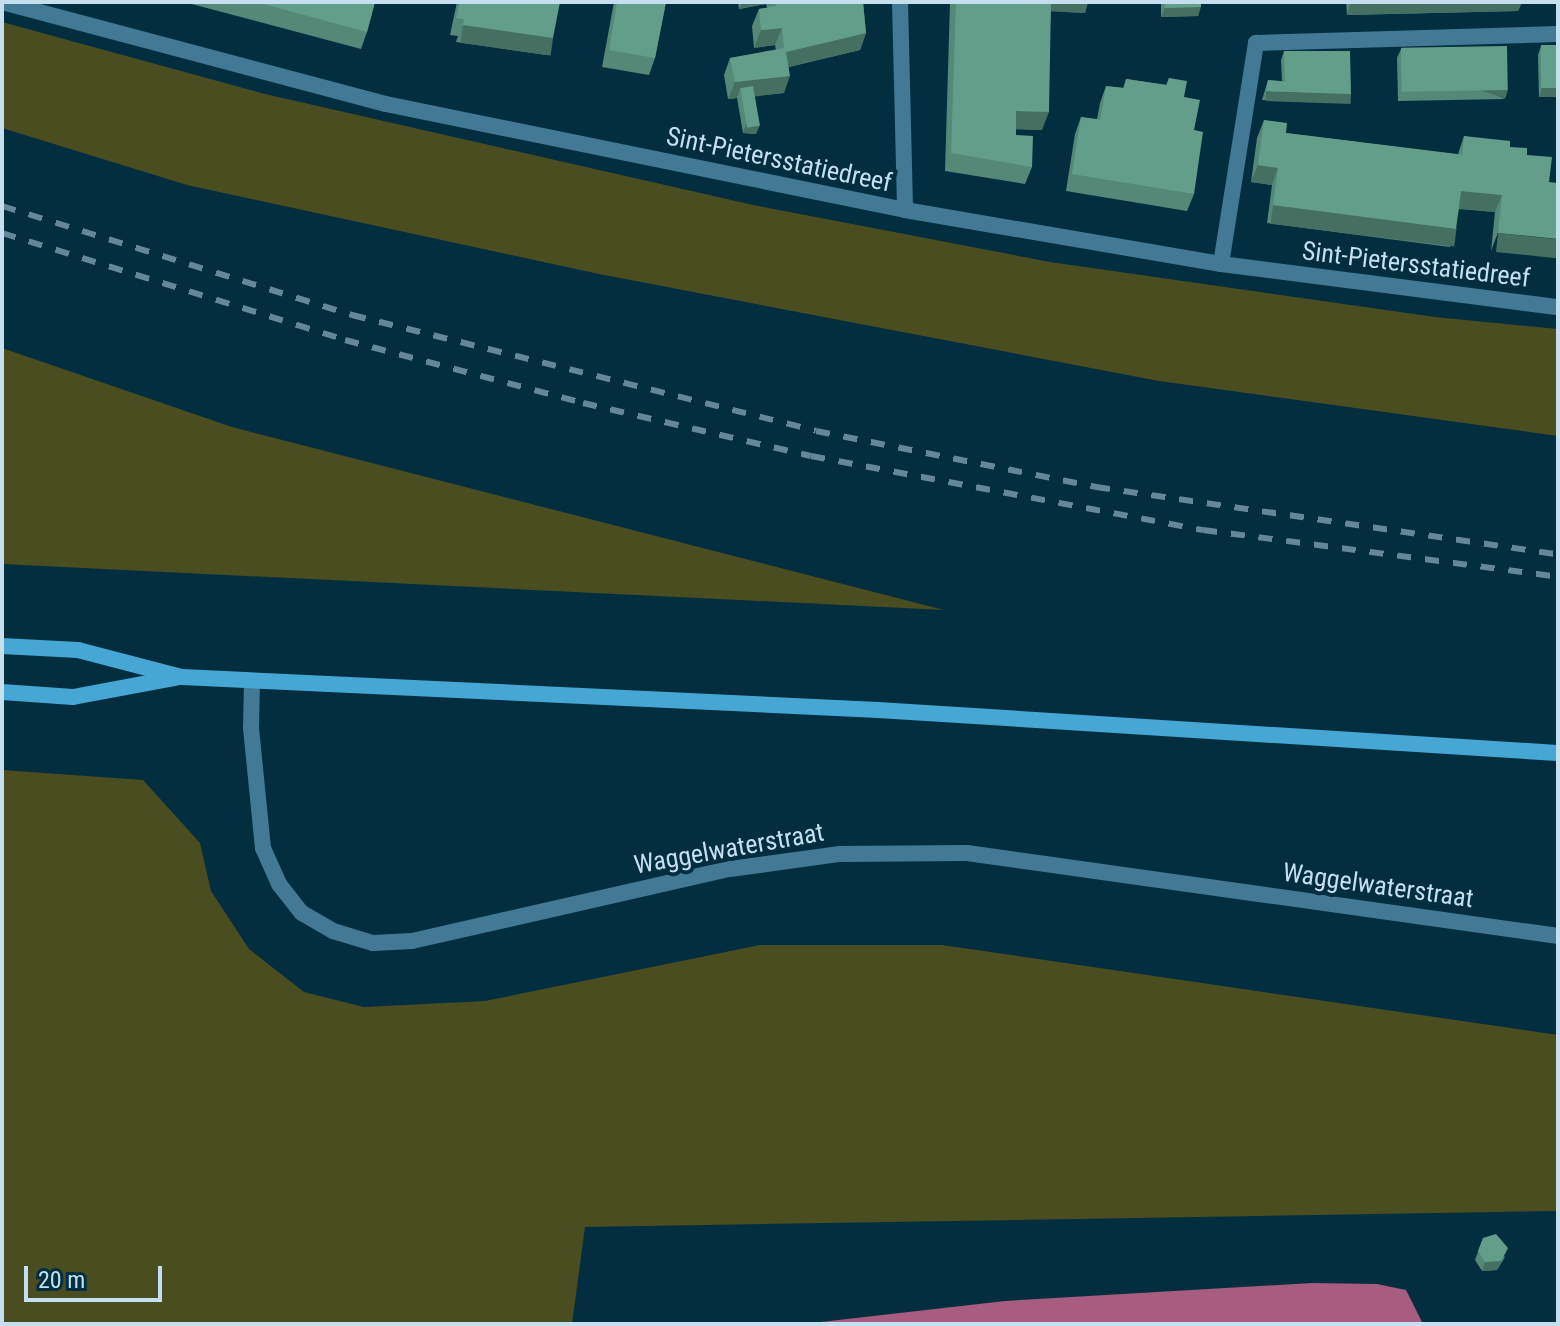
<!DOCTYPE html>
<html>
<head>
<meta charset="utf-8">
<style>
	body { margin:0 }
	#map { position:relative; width:1560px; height:1326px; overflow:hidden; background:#032e40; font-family:"Roboto Condensed",sans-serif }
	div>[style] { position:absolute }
	.green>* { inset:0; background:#4a4d1f }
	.water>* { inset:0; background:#a65d7f }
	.service>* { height:16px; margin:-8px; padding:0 8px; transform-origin:8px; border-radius:8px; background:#427a96 }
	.minor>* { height:16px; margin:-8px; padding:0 8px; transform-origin:8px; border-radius:8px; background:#427a96 }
	.secondary>* { height:16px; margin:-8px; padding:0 8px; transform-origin:8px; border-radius:8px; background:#47a7d4 }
	.rail>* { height:6px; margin-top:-3px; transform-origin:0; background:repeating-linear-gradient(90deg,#658798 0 14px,transparent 0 28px) }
	.wall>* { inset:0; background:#587 }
	.shaded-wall>* { inset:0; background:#456f61; transform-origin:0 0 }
	.building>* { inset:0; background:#639e8a; transform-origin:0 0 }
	span { translate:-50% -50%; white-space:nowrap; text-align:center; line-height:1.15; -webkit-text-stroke:8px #032e40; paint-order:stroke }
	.street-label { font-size:26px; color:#c5dfee }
	.frame { position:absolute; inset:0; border:4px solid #c5dfee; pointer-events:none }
	.scale { position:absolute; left:24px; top:1266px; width:138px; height:36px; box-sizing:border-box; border:4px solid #c5dfee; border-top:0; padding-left:10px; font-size:24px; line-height:28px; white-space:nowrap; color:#c5dfee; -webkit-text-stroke:6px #032e40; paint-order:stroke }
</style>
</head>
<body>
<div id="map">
	<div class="green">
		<div style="clip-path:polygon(2px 22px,265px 94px,753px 205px,1050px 262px,1435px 317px,1558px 329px,1558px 436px,1159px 381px,599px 274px,187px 185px,2px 128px)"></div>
		<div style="clip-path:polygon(2px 348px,232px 427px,944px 610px,2px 564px)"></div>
		<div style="clip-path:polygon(2px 770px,143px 780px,200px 843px,211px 891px,249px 949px,304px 992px,364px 1007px,485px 1001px,760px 945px,942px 945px,1558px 1035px,1558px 1211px,585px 1227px,572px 1324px,2px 1324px)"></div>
	</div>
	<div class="water">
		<div style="clip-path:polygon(1312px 1283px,1377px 1284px,1406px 1290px,1423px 1324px,803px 1324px,1005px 1301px)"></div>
	</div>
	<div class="service">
		<div style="left:1221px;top:264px;width:224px;rotate:-81deg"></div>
		<div style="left:1256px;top:43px;width:302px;rotate:-1.7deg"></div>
	</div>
	<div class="minor">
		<div style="left:2px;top:2px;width:397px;rotate:14.9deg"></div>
		<div style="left:386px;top:104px;width:530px;rotate:11.54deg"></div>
		<div style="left:905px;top:210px;width:321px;rotate:9.7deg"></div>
		<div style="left:1221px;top:264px;width:340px;rotate:7.3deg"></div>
		<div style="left:900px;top:2px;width:208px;rotate:88.6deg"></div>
		<div style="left:252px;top:681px;width:47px;rotate:91.2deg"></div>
		<div style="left:251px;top:728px;width:121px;rotate:84.3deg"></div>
		<div style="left:263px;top:848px;width:39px;rotate:66deg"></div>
		<div style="left:279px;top:884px;width:37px;rotate:52deg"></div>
		<div style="left:302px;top:913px;width:36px;rotate:30deg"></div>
		<div style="left:333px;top:931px;width:42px;rotate:16.7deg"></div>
		<div style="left:373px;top:943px;width:39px;rotate:-3deg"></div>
		<div style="left:412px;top:941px;width:326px;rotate:-12.8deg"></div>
		<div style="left:730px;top:869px;width:111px;rotate:-7.8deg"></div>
		<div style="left:840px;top:854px;width:127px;rotate:-0.5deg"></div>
		<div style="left:967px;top:853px;width:597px;rotate:7.99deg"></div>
	</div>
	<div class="secondary">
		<div style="left:2px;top:646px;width:76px;rotate:3deg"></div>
		<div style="left:78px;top:650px;width:107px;rotate:14.6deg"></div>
		<div style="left:182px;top:677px;width:697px;rotate:2.71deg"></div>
		<div style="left:878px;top:710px;width:681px;rotate:3.62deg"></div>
		<div style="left:2px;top:692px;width:71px;rotate:4deg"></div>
		<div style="left:73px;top:697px;width:104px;rotate:-10.6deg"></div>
	</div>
	<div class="rail">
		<div style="left:2px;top:206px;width:367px;rotate:17.3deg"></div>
		<div style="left:352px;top:315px;width:478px;rotate:14deg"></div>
		<div style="left:816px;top:431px;width:286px;rotate:11.3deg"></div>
		<div style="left:1096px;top:487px;width:467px;rotate:8.3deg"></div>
		<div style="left:2px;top:233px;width:359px;rotate:17.3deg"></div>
		<div style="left:345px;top:340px;width:246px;rotate:14.8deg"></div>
		<div style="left:583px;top:403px;width:234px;rotate:13.1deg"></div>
		<div style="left:811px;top:456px;width:399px;rotate:10.7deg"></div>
		<div style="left:1203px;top:530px;width:358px;rotate:7.5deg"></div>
	</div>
	<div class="wall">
		<div style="clip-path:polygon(184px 2px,375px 2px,367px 32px,361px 49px)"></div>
		<div style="clip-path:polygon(457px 2px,560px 2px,546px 55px,456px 42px,458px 36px,450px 35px)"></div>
		<div style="clip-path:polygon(614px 2px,666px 2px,655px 58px,649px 75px,602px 67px)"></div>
		<div style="clip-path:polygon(738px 2px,863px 2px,866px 33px,860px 50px,789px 67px,784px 93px,755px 96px,756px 134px,743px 133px,737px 98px,728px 99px,724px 75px,730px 58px,776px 50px,775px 45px,754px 48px,752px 26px,759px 9px,767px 8px,766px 4px,739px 9px)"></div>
		<div style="clip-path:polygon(950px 2px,1088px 2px,1085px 13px,1051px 11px,1042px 130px,1016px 129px,1016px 135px,1032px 167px,1025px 184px,945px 171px)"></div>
		<div style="clip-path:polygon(1161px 2px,1201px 2px,1198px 16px,1161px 17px)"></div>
		<div style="clip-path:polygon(1346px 2px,1522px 2px,1518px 11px,1347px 15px)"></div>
		<div style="clip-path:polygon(1558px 45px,1558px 97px,1539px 97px,1538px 55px,1541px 46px)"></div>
		<div style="clip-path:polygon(1401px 49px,1505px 99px,1398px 101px,1397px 58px)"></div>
		<div style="clip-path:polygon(1284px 51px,1351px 94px,1347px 103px,1262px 100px,1268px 80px,1282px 81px,1281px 60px)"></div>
		<div style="clip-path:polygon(1169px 78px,1184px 97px,1194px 130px,1194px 194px,1187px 211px,1066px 191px,1075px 134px,1081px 117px,1097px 119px,1100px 103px,1106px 86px,1123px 88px,1126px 79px,1166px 85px)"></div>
		<div style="clip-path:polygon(1264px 120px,1286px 133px,1458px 154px,1464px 136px,1510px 147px,1527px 155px,1491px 251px,1495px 212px,1459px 209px,1450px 247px,1267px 223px,1272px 185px,1251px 182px,1257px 138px)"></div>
		<div style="clip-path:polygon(1483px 1238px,1505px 1257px,1497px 1270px,1482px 1271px,1475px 1260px)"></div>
	</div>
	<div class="shaded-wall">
		<div style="clip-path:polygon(742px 2px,767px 2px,766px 4px,739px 9px)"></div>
		<div style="clip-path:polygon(1049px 2px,1088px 2px,1085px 13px,1045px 11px)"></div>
		<div style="clip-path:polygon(1351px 2px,1522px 2px,1518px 11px,1347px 15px)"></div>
		<div style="clip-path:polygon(1201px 7px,1198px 16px,1161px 17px,1165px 8px)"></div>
		<div style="left:463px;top:25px;width:91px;height:18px;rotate:8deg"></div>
		<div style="clip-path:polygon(782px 28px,775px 45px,754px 48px,761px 30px)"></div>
		<div style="clip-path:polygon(866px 33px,860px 50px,780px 69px,786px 52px)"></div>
		<div style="clip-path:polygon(790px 76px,784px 93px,742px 98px,740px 88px,737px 98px,728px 99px,735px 82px)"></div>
		<div style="clip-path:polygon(1542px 88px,1558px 88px,1558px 97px,1539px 97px)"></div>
		<div style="left:1508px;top:90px;width:9px;height:107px;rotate:108deg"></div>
		<div style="left:1266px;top:91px;width:85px;height:10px;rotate:2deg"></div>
		<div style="clip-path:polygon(1016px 111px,1049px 112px,1042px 130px,1010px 129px)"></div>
		<div style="clip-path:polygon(746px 124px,760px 125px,756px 134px,743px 133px)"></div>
		<div style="clip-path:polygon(1258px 165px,1278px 168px,1272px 185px,1251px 182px)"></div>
		<div style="clip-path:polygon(1461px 191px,1502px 195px,1495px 212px,1454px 208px)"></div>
		<div style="left:1273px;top:205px;width:185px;height:19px;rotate:7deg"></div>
		<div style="left:1498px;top:233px;width:60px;height:19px;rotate:6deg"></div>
		<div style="clip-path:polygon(1508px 1248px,1497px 1270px,1482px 1271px,1485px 1262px)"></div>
	</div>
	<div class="building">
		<div style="clip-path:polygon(256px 2px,375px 2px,367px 32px)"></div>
		<div style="clip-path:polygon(460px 2px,560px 2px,553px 38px,463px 25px,464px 19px,456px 18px)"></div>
		<div style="clip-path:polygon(617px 2px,666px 2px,655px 58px,609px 50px)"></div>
		<div style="clip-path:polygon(775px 2px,863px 2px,866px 33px,786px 52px,790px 76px,735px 82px,730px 58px,784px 48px,782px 28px,761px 30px,759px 9px,776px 6px)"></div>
		<div style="clip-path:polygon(956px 2px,1051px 2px,1049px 112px,1016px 111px,1016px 135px,1033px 136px,1032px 167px,951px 153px)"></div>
		<div style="clip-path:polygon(1164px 2px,1201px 2px,1201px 7px,1165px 8px)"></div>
		<div style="left:1558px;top:45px;width:43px;height:17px;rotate:90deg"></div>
		<div style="left:1507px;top:46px;width:44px;height:106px;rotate:89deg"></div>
		<div style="clip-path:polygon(1284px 51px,1350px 51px,1351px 94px,1266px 91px,1268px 80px,1285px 82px)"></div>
		<div style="clip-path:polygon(1169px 78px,1187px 81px,1184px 97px,1200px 100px,1194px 130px,1203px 132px,1194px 194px,1072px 174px,1081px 117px,1100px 120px,1106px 86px,1124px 88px,1126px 79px,1167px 85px)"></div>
		<div style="left:753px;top:86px;width:40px;height:13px;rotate:80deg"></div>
		<div style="clip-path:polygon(1264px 120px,1287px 123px,1286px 133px,1462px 155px,1464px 136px,1510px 141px,1510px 147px,1527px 148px,1527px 155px,1552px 157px,1549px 182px,1558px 183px,1558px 239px,1498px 233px,1502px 195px,1461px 191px,1456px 229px,1273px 205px,1278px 168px,1258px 165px)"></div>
		<div style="clip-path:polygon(1496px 1234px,1508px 1248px,1501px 1261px,1485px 1262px,1478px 1251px,1483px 1238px)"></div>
	</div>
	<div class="street-label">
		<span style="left:779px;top:160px;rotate:12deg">Sint-Pietersstatiedreef</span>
		<span style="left:1416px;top:265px;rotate:7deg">Sint-Pietersstatiedreef</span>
		<span style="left:729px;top:849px;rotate:-10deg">Waggelwaterstraat</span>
		<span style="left:1378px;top:886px;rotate:8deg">Waggelwaterstraat</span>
	</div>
	<div class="frame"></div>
	<div class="scale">20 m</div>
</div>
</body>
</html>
